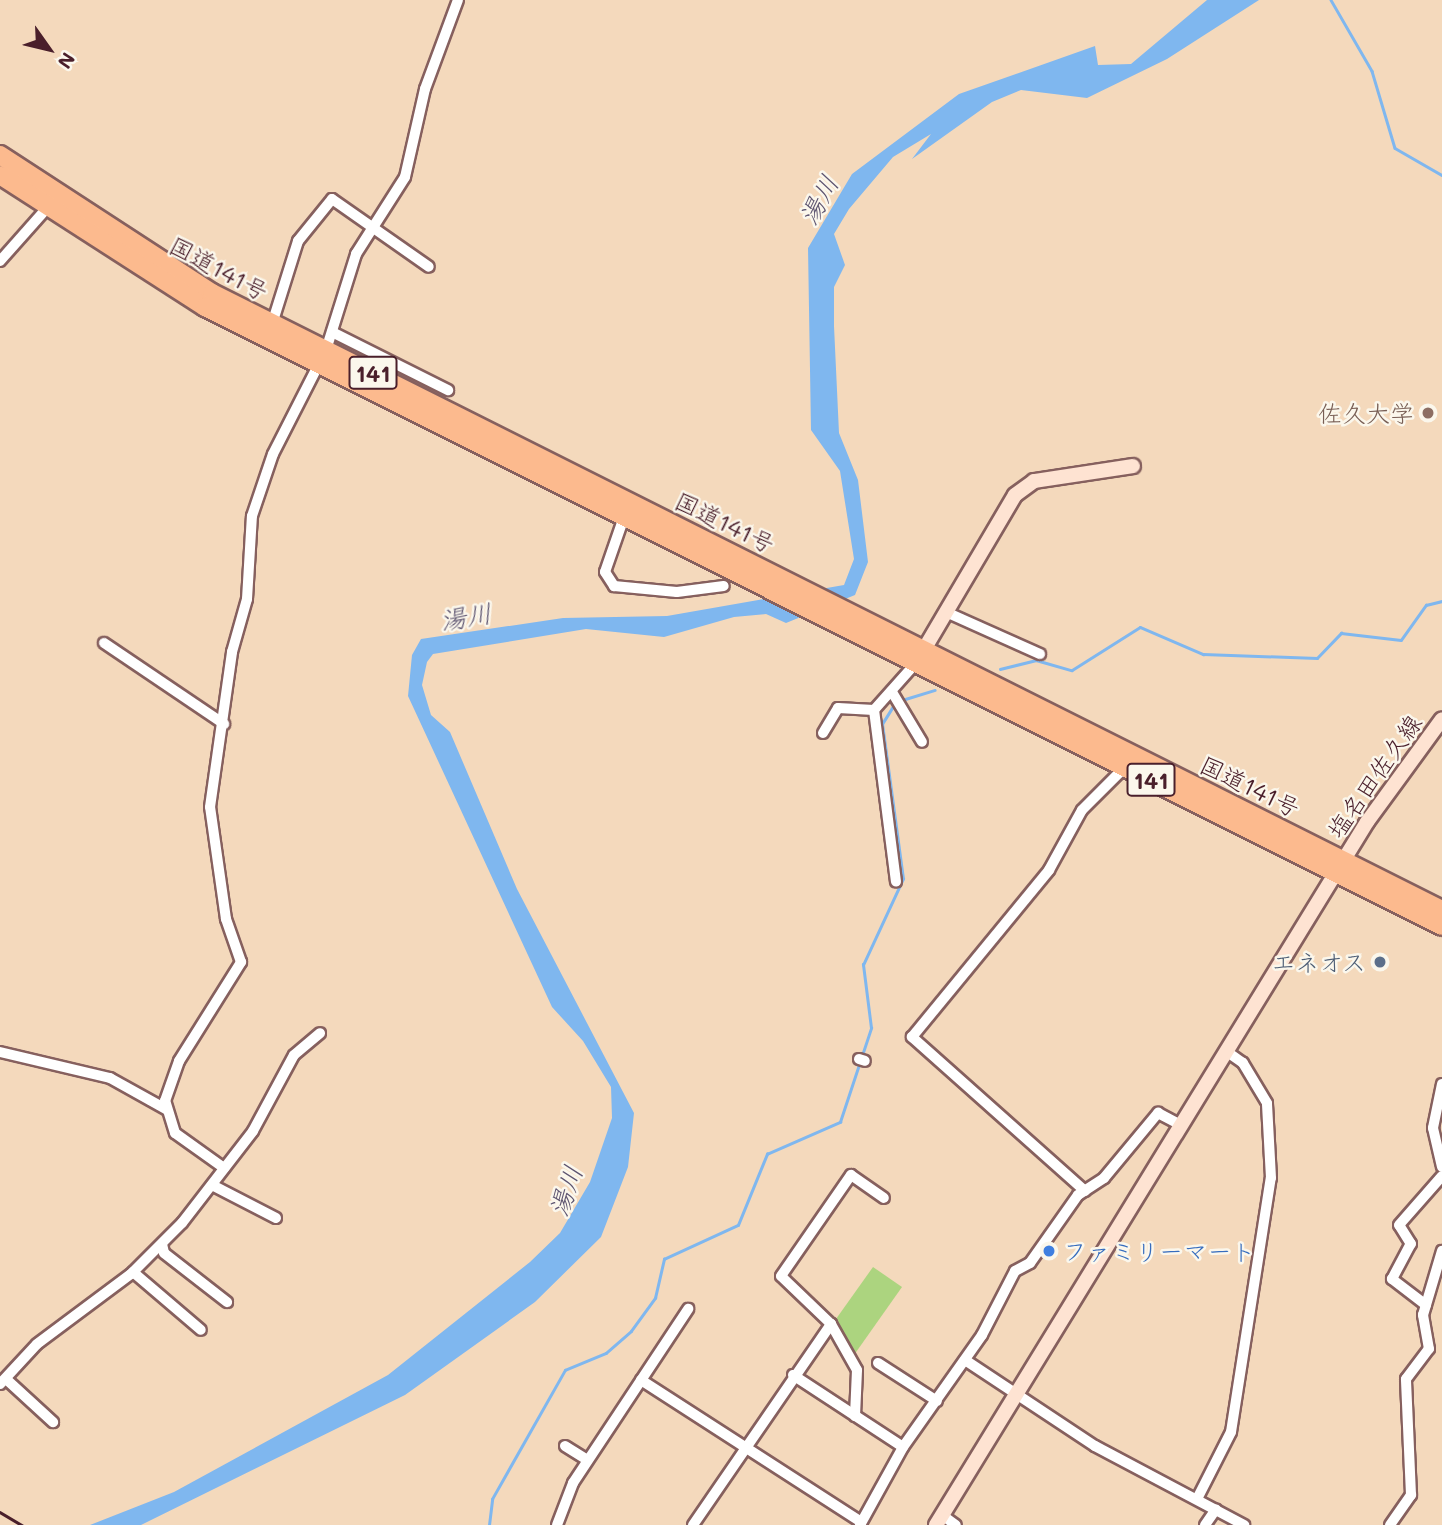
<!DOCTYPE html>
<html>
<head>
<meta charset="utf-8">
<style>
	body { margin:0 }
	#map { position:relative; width:1442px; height:1525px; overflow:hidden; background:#f4d9bc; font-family:Mali,"Klee One",sans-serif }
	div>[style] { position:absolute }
	.green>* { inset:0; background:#acd47f }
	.water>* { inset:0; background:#7fb7ef }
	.stream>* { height:2.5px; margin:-1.25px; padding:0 1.25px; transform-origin:1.25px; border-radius:1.25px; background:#7fb7ef }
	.roads { filter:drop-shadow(2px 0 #86605e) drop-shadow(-2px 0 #86605e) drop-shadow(0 2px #86605e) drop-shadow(0 -2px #86605e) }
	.street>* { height:10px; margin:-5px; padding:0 5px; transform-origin:5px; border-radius:5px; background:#fff }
	.secondary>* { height:14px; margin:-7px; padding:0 7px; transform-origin:7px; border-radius:7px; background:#fee3d2 }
	.highway>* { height:18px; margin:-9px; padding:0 9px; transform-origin:9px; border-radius:9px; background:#fcba8e }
	.rail>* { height:2.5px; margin:-1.25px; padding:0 1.25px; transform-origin:1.25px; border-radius:1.25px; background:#4a1f2b }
	.dots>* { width:19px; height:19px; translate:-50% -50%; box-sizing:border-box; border:4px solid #fbf7ec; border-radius:50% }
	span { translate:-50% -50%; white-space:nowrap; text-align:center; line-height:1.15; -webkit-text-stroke:5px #fbf7ec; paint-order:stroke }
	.shield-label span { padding:2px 5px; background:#fbf7ec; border:2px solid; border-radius:5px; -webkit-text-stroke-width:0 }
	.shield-label { font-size:23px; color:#4a1f2b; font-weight:700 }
	.street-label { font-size:24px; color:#4a1f2b }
	.education-label { font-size:24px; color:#785e54 }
	.right { translate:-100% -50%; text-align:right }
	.service-label { font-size:24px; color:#4e5e75 }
	.shop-label { font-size:24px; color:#366cbe }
	.left { translate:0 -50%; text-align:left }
	.water-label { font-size:26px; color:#5d5470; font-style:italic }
	.north { position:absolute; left:14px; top:14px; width:70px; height:70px; -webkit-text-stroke:5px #fbf7ec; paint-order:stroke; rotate:124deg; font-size:19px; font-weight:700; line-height:28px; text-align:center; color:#4a1f2b }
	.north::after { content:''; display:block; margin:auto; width:24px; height:32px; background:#4a1f2b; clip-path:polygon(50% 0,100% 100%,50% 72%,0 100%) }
</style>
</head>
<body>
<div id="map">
	<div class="green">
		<div style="clip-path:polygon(873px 1267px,902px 1287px,854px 1355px,836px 1319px)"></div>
	</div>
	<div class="water">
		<div style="clip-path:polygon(1207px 0,1259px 0,1167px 59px,1087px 98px,1021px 90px,992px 102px,912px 159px,931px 134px,893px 157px,849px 209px,834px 234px,845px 265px,834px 287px,834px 326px,839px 433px,858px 480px,868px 562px,855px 595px,786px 623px,766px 614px,734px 617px,664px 637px,586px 629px,433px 654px,427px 662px,422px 685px,431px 715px,450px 732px,517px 889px,634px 1113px,628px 1167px,601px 1237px,535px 1302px,405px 1395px,141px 1525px,90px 1525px,174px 1492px,388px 1375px,530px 1262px,560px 1233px,590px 1182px,612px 1118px,611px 1087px,583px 1041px,552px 1007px,408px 696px,412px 655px,421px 639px,563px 618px,667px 616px,844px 585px,854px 559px,840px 471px,811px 430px,808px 248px,852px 174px,959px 94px,1095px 46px,1098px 65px,1131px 64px)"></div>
	</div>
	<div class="stream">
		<div style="left:1331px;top:0;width:82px;rotate:60deg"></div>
		<div style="left:1372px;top:71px;width:80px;rotate:73.4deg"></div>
		<div style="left:1395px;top:148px;width:54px;rotate:29.9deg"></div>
		<div style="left:1000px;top:669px;width:37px;rotate:-14deg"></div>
		<div style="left:1036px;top:660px;width:37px;rotate:16deg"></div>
		<div style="left:1072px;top:670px;width:80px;rotate:-32.3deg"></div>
		<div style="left:1140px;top:627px;width:69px;rotate:23.2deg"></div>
		<div style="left:1203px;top:654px;width:114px;rotate:2deg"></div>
		<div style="left:1317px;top:658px;width:35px;rotate:-46deg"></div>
		<div style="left:1341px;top:633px;width:60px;rotate:6.7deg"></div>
		<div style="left:1401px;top:640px;width:43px;rotate:-54.5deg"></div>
		<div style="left:1426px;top:605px;width:16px;rotate:-14deg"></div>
		<div style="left:902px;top:700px;width:34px;rotate:-17deg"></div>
		<div style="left:489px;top:1525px;width:26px;rotate:-83deg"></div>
		<div style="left:492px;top:1499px;width:148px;rotate:-60.5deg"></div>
		<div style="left:565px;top:1370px;width:44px;rotate:-22.5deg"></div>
		<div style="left:606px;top:1353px;width:33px;rotate:-41deg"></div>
		<div style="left:631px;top:1331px;width:41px;rotate:-54deg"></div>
		<div style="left:655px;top:1298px;width:40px;rotate:-77deg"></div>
		<div style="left:664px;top:1259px;width:81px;rotate:-24.7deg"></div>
		<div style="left:738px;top:1225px;width:77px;rotate:-67.8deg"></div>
		<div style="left:767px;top:1154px;width:80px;rotate:-23.7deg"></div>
		<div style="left:840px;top:1122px;width:99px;rotate:-71.7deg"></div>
		<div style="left:871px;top:1028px;width:64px;rotate:-97.2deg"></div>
		<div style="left:863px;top:965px;width:95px;rotate:-65.1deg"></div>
		<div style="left:903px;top:879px;width:156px;rotate:-97.7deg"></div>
		<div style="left:882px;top:724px;width:26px;rotate:-58deg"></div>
	</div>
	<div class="roads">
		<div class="street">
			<div style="left:0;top:261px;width:71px;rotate:-48.4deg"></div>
			<div style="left:272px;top:324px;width:87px;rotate:-72.6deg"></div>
			<div style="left:298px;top:241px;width:54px;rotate:-51deg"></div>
			<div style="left:332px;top:199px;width:118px;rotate:35deg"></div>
			<div style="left:332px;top:332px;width:130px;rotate:26.6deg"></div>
			<div style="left:624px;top:517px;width:58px;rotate:109.1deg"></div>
			<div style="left:605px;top:572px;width:17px;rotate:57deg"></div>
			<div style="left:614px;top:586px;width:63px;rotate:5.4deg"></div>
			<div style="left:677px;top:592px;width:47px;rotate:-7.3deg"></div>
			<div style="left:946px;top:612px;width:103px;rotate:24.1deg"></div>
			<div style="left:104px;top:643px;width:145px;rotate:34deg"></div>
			<div style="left:892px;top:692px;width:58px;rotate:59deg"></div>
			<div style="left:874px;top:710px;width:173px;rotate:82.7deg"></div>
			<div style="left:823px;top:733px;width:29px;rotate:-59deg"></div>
			<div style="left:838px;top:708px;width:36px;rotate:3deg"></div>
			<div style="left:874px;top:710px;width:62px;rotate:-48.3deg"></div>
			<div style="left:0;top:1052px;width:113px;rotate:13.3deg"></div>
			<div style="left:110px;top:1078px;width:64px;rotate:29deg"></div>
			<div style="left:859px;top:1059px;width:6px;rotate:18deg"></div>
			<div style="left:1442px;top:1084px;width:45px;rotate:101.6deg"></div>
			<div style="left:1433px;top:1128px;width:40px;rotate:77deg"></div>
			<div style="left:224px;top:1168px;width:60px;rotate:-144.5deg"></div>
			<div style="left:175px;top:1133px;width:34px;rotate:-107deg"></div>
			<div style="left:165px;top:1101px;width:42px;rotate:-70.7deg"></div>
			<div style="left:179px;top:1061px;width:117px;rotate:-57.9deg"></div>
			<div style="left:241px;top:962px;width:46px;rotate:-109.2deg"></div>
			<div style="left:226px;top:919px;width:113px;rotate:-98.1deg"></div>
			<div style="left:210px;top:807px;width:157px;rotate:-81.9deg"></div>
			<div style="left:232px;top:652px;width:55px;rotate:-74.2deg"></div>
			<div style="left:247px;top:599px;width:83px;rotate:-86.6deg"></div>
			<div style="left:252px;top:516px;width:65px;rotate:-71.3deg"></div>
			<div style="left:273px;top:454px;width:117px;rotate:-63deg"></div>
			<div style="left:326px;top:350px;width:101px;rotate:-72.6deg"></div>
			<div style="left:356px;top:254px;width:91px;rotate:-57.5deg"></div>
			<div style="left:405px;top:177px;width:90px;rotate:-77.2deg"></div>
			<div style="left:425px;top:89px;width:95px;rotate:-69.7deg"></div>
			<div style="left:212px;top:1185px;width:72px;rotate:27.3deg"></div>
			<div style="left:1085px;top:1191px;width:232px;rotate:-138.3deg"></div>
			<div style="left:912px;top:1037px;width:216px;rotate:-50.6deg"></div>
			<div style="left:1049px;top:870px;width:68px;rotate:-61.2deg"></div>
			<div style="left:1082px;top:810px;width:61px;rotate:-45deg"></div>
			<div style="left:162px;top:1244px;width:9px;rotate:77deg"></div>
			<div style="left:164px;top:1253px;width:80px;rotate:37.9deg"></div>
			<div style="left:133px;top:1272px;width:89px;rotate:40.5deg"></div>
			<div style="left:1426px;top:1305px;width:43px;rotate:-142.6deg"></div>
			<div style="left:1392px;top:1279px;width:40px;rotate:-62deg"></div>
			<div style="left:1411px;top:1244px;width:22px;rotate:-122deg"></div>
			<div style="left:1399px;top:1225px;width:65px;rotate:-48.7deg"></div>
			<div style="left:965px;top:1360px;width:156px;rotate:33.5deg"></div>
			<div style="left:1095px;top:1446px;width:169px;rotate:27.9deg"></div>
			<div style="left:878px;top:1363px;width:70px;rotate:32.8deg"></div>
			<div style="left:793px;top:1375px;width:131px;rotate:33.2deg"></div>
			<div style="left:6px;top:1379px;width:64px;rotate:42.5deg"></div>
			<div style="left:641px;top:1380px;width:262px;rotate:32.8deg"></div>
			<div style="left:0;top:1384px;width:54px;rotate:-47.2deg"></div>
			<div style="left:37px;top:1344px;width:117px;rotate:-36.7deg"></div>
			<div style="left:131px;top:1274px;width:72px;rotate:-45deg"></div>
			<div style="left:182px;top:1223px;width:116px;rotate:-52.3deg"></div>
			<div style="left:253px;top:1131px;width:86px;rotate:-61.7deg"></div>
			<div style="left:294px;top:1055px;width:34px;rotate:-40deg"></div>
			<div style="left:855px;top:1416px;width:46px;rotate:-87.5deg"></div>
			<div style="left:857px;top:1370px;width:53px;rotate:-119.5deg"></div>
			<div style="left:831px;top:1324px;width:69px;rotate:-136.2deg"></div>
			<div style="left:781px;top:1276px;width:123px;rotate:-55.3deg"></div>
			<div style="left:851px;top:1175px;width:40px;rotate:34.9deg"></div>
			<div style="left:565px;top:1446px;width:26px;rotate:32deg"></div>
			<div style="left:1197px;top:1499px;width:75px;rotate:-63.1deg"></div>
			<div style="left:1231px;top:1432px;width:257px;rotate:-81.1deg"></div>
			<div style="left:1271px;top:1178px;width:75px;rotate:-93.1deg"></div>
			<div style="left:1267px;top:1103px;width:47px;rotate:-121deg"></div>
			<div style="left:1243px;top:1063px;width:21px;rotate:-145deg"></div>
			<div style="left:942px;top:1515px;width:17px;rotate:36deg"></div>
			<div style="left:557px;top:1525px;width:45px;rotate:-69.1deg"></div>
			<div style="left:573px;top:1483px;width:209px;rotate:-56.5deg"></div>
			<div style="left:693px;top:1525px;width:244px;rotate:-55.5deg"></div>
			<div style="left:860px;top:1525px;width:89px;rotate:-61.1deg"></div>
			<div style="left:903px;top:1447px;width:137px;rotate:-54.8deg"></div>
			<div style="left:982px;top:1335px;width:72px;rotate:-62.7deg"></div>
			<div style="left:1015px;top:1271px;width:17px;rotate:-28deg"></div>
			<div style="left:1030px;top:1263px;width:83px;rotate:-54.8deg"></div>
			<div style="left:1078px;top:1195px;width:31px;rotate:-33deg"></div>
			<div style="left:1104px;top:1178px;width:85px;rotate:-50.3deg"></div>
			<div style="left:1158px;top:1113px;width:26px;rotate:28deg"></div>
			<div style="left:1205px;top:1525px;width:19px;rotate:-55deg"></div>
			<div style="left:1390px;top:1525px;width:37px;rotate:-55deg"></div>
			<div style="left:1411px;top:1495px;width:116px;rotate:-92.5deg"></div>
			<div style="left:1406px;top:1379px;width:38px;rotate:-53deg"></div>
			<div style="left:1429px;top:1349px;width:35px;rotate:-100deg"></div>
			<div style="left:1423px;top:1315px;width:67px;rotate:-73.5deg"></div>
		</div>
		<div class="secondary">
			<div style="left:919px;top:658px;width:189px;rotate:-59.5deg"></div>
			<div style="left:1015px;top:495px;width:24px;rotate:-36deg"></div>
			<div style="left:1034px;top:481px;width:100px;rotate:-8.6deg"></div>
			<div style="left:936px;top:1525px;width:825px;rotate:-58.49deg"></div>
			<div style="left:1367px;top:822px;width:127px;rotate:-53.9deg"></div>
		</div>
		<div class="highway">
			<div style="left:0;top:155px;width:253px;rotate:33.1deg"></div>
			<div style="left:212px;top:293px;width:1376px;rotate:26.64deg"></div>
			<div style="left:0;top:175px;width:244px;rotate:32.8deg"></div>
			<div style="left:205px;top:307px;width:1383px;rotate:26.58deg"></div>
		</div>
	</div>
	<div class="rail">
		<div style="left:0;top:1512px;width:26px;rotate:31deg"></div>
	</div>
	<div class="dots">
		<div style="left:1428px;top:413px;background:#8d6e63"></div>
		<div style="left:1380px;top:962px;background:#5c6f8a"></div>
		<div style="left:1049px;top:1251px;background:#3f7fe0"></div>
	</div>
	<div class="shield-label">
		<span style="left:373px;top:373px">141</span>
		<span style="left:1151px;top:780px">141</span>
	</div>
	<div class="street-label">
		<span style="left:219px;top:268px;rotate:28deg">国道141号</span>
		<span style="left:725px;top:522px;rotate:26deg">国道141号</span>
		<span style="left:1374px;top:776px;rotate:-55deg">塩名田佐久線</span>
		<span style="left:1250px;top:786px;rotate:26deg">国道141号</span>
	</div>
	<div class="education-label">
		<span class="right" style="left:1414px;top:413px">佐久大学</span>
	</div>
	<div class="service-label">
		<span class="right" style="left:1366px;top:962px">エネオス</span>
	</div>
	<div class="shop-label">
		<span class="left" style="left:1063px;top:1251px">ファミリーマート</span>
	</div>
	<div class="water-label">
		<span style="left:819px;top:200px;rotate:-61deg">湯川</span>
		<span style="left:466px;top:617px;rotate:-9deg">湯川</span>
		<span style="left:566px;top:1191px;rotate:-71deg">湯川</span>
	</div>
	<div class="north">N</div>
</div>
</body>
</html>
